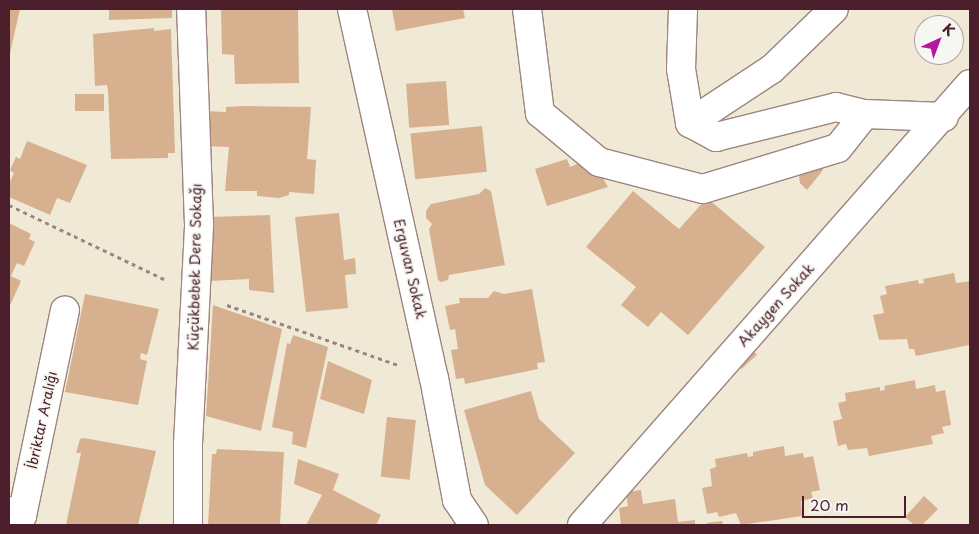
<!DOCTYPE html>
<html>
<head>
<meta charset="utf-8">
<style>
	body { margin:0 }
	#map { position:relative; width:979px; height:534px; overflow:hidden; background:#f0e9d5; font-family:"Playpen Sans",sans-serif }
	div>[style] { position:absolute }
	.building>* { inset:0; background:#d7b090; transform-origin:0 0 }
	.path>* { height:3px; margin-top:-1.5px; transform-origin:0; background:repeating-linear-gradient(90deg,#9d8480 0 4px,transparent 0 8px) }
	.roads { filter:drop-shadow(1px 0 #9d8480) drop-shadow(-1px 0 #9d8480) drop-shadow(0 1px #9d8480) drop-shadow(0 -1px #9d8480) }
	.street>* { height:28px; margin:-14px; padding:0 14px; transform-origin:14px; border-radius:14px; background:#fff }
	span { translate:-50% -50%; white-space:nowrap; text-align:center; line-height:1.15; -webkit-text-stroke:4px #f6f6f2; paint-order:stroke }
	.street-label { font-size:14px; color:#4a1f2b }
	.frame { position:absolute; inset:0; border:10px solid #4a1f2b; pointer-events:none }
	.north { position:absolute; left:914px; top:15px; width:50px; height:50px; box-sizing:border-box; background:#f6f6f2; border:1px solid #b1a0a2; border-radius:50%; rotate:43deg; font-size:14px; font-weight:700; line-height:20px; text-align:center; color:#4a1f2b }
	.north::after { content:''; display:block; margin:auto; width:18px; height:22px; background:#b5179e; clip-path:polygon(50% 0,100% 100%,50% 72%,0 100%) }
	.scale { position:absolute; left:802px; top:496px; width:104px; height:22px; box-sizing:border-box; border:2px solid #4a1f2b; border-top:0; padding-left:6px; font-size:15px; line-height:18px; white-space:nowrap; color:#4a1f2b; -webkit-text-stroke:4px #f6f6f2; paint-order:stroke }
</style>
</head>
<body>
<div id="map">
	<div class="building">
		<div style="clip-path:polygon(9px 9px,20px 9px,9px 58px)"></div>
		<div style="clip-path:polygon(109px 9px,172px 9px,172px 18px,109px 20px)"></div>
		<div style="clip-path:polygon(221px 9px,298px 9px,299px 83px,235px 84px,234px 55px,222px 54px)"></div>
		<div style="clip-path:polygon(392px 9px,463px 9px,465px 18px,396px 31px)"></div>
		<div style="clip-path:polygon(154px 28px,154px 31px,171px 29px,175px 153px,168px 153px,168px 158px,111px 159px,108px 91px,107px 85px,95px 86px,93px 34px)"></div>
		<div style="left:446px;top:81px;width:44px;height:40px;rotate:86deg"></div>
		<div style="left:104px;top:94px;width:17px;height:29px;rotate:90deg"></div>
		<div style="clip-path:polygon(243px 106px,311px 107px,307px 159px,316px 160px,314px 194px,289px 192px,289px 195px,279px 198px,257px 196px,257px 191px,225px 191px,229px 147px,205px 146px,205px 111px,226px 112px,226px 107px)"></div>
		<div style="left:482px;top:126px;width:46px;height:72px;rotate:84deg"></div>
		<div style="clip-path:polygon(27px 141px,87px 165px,70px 203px,57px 198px,50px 215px,9px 197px,9px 184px,14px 173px,10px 170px,16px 157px,20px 159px)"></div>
		<div style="clip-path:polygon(591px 158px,608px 187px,547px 206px,535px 169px,567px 159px,570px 167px)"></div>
		<div style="clip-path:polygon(822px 165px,823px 170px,807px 190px,800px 183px,799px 176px,804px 170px)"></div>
		<div style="clip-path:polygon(485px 188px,491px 191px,505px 265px,449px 275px,448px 280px,441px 282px,438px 280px,429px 229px,432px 224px,426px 218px,426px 211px,431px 204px,479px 194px)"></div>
		<div style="clip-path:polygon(633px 191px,679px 229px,707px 198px,765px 247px,688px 335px,661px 312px,648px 327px,621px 305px,636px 287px,586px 247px)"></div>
		<div style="clip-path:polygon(339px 213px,344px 260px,355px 258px,356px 274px,345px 275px,348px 308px,306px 312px,295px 217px)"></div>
		<div style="clip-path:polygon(270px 215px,274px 293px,249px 290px,249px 279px,210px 281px,208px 217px)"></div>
		<div style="clip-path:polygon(9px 223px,31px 234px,29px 239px,35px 242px,24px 266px,17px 263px,11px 276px,21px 281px,9px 308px)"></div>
		<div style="clip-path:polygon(954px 273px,956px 283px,970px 281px,969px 345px,916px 356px,914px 349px,909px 349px,907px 339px,879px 340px,873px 315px,884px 313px,880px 296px,887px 294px,885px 286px,918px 280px,919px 284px,924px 283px,923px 279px)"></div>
		<div style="clip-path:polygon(532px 289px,545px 362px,537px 363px,538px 369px,465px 384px,464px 378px,456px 379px,451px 350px,458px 349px,455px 329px,450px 330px,445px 306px,460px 303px,459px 298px,488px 298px,494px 291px,504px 294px)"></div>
		<div style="clip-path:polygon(85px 294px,159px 309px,147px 355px,141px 353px,140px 359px,147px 361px,138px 405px,65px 392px)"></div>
		<div style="clip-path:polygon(213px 305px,282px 329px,261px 431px,206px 416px)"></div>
		<div style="clip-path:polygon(293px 335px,328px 347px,306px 448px,292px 444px,293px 432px,272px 427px,287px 343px,290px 344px)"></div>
		<div style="left:746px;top:343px;width:16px;height:21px;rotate:47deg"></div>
		<div style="clip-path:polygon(328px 361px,372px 380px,364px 414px,320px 399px)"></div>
		<div style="clip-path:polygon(915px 380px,916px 389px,935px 385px,936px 392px,945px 390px,951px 425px,942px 427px,944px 433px,931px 436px,933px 444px,869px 456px,867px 448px,848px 450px,846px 444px,838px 446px,833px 421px,842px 419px,838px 403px,846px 401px,845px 393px,880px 387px,880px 391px,885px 390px,884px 386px)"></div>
		<div style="clip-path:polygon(531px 391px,539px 419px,575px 453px,517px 515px,485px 485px,464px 410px)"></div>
		<div style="left:387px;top:417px;width:29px;height:60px;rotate:6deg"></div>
		<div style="clip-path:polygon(84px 438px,156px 451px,138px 525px,66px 525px,81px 453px,76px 453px,80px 439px)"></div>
		<div style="clip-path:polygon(784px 446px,785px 456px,803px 453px,804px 458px,813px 456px,820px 490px,811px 492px,813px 498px,801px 501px,802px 516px,741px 525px,736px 513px,719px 517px,717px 512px,707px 514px,702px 488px,712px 486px,710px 469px,716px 467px,715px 459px,747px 453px,748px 457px,753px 456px,753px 452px)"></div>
		<div style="clip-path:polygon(217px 449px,284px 452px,280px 525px,208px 525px,212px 454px,216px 454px)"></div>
		<div style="clip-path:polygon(298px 459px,339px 474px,333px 490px,381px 515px,376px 525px,306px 525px,322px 495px,294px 484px)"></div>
		<div style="clip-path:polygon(641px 490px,643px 504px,675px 499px,678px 522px,695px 520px,695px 525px,621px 525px,619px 508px,628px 506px,626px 492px)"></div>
		<div style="clip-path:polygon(924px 496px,938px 509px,922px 525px,914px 525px,905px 517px)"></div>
		<div style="clip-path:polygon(722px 521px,723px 525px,707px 525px,707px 523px)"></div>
	</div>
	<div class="path">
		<div style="left:9px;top:205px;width:172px;rotate:25.5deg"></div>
		<div style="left:227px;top:305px;width:181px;rotate:19.3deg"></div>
	</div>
	<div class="roads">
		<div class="street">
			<div style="left:352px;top:9px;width:378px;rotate:77.5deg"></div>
			<div style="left:434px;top:378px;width:124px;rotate:79.3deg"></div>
			<div style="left:457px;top:500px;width:30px;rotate:56deg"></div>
			<div style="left:527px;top:9px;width:105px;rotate:82.9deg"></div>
			<div style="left:540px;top:113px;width:77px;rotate:39.7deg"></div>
			<div style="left:599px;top:162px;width:107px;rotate:14.6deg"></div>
			<div style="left:703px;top:189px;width:141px;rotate:-16.9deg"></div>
			<div style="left:838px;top:148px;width:43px;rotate:-51.5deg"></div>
			<div style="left:683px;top:9px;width:60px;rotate:91.9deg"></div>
			<div style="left:681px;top:69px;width:55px;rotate:80.5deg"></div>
			<div style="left:690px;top:123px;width:30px;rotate:28deg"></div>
			<div style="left:716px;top:137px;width:124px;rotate:-14deg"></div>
			<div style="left:836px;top:107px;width:30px;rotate:14deg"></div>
			<div style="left:865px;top:114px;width:79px;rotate:2.2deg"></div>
			<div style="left:690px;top:123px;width:98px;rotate:-33.4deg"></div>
			<div style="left:772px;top:69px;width:86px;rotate:-44.1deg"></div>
			<div style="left:9px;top:511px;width:14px;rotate:21deg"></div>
			<div style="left:22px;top:516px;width:210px;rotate:-78.2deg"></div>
			<div style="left:188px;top:525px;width:81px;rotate:-90deg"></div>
			<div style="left:188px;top:444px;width:220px;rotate:-87.1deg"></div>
			<div style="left:199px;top:224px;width:215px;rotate:-92.1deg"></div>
			<div style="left:582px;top:525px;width:587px;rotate:-48.66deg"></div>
		</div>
	</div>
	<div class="street-label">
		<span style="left:195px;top:267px;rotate:-89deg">Küçükbebek Dere Sokağı</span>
		<span style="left:410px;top:269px;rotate:77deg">Erguvan Sokak</span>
		<span style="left:776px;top:305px;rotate:-48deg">Akaygen Sokak</span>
		<span style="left:42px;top:420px;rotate:-78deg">İbriktar Aralığı</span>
	</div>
	<div class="frame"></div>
	<div class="north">K</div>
	<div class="scale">20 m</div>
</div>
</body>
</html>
